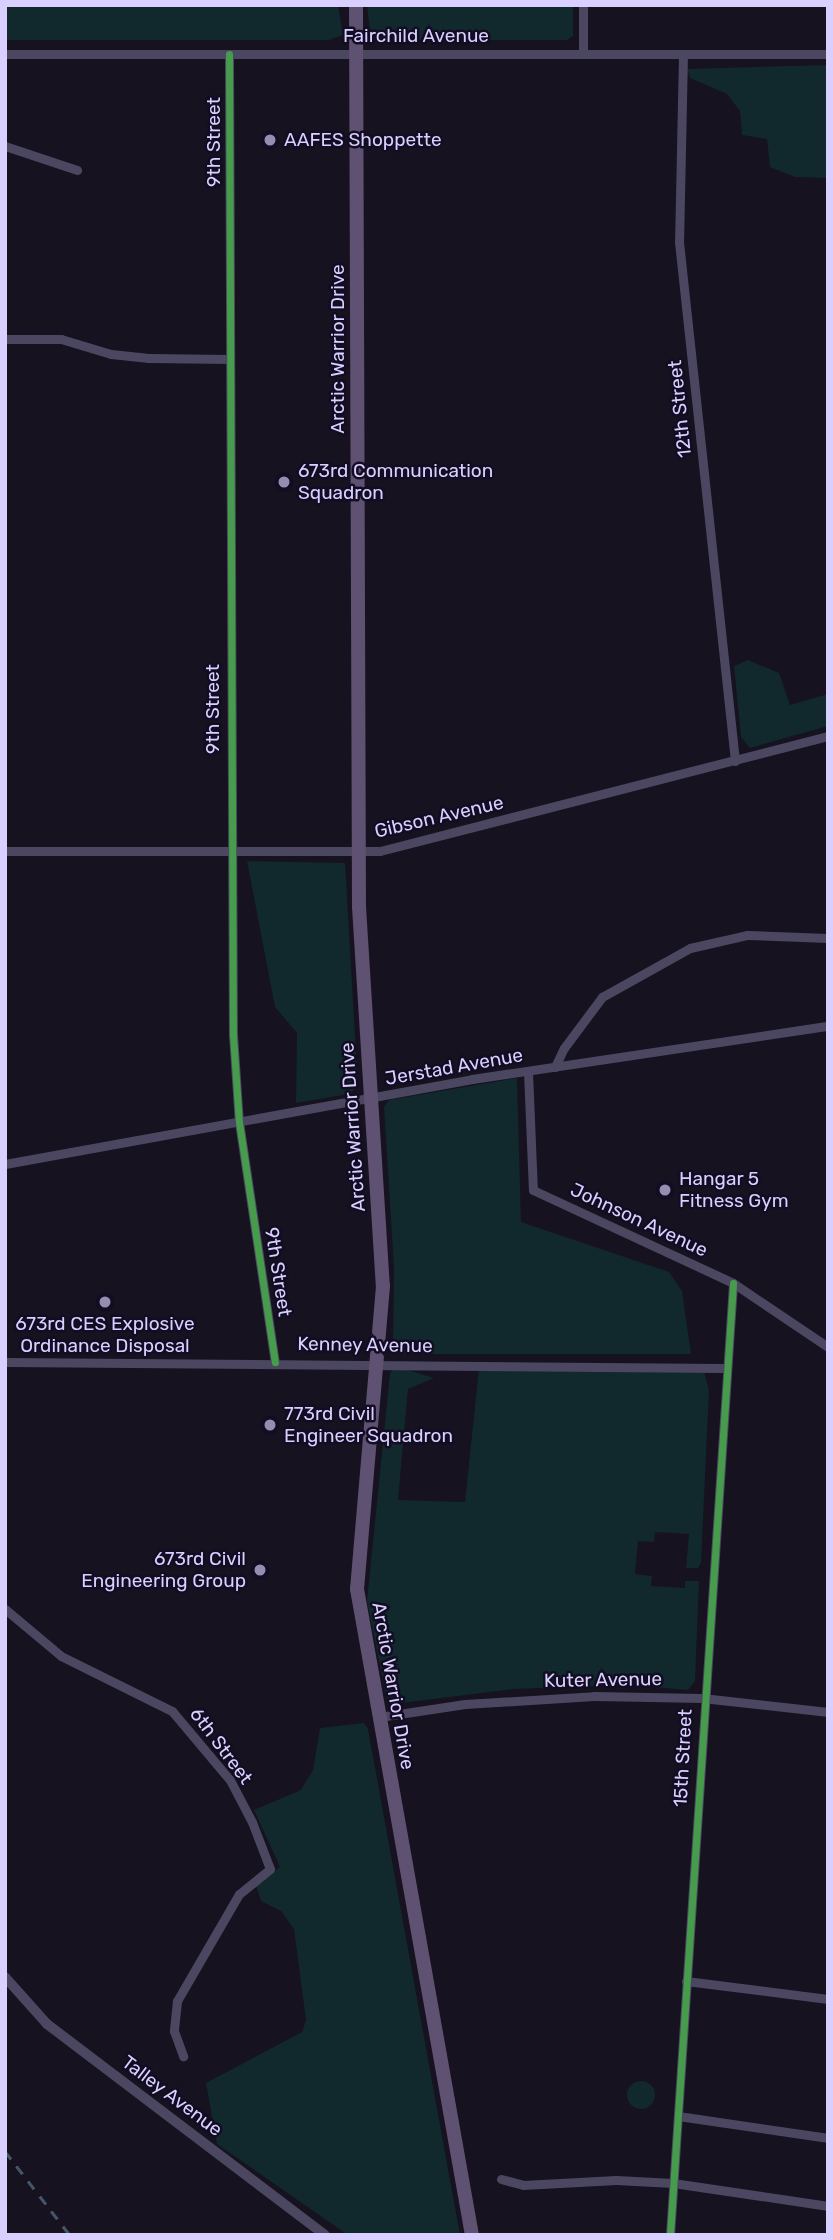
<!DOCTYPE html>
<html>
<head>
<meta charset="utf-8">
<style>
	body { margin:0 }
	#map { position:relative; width:833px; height:2240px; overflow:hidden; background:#16121f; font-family:Rubik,sans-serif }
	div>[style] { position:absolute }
	.green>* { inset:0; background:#11282c }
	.round { border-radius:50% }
	.minor>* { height:9px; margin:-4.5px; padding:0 4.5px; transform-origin:4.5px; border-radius:4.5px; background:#4b4760 }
	.tertiary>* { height:10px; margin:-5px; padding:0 5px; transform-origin:5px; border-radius:5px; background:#4b4760 }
	.primary>* { height:14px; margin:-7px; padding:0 7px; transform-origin:7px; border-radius:7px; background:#5f5171 }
	.rail>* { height:2.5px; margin-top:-1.25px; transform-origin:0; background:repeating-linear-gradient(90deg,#44556a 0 10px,transparent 0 19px) }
	.cycleway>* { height:7px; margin:-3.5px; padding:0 3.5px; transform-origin:3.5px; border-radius:3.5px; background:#469c4c }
	.dots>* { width:19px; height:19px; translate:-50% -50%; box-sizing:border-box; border:4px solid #130d24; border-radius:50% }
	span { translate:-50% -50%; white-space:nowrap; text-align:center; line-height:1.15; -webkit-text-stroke:5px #130d24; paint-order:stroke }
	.street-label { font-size:19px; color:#d9d0ff }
	.poi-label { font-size:19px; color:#d9d0ff }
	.left { translate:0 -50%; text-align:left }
	.right { translate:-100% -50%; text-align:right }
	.frame { position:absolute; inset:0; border:7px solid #d9d0ff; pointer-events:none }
</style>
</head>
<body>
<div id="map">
	<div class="green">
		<div style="clip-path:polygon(5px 5px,338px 5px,343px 35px,329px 40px,5px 40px)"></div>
		<div style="clip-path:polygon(367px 5px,573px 5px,573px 36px,567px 40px,371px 40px)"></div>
		<div style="clip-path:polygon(828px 65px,828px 178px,795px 177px,770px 167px,767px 139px,742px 135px,740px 111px,727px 94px,690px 78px,687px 69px)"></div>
		<div style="clip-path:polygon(748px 660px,779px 673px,790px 705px,828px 694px,828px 726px,750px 748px,741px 737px,734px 666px)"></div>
		<div style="clip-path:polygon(247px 861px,345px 863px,358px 1086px,349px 1094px,296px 1103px,297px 1033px,275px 1007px)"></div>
		<div style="clip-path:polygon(517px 1078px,521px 1222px,669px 1272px,682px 1291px,691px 1354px,398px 1354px,393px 1346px,394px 1268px,384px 1107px,389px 1100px)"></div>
		<div style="clip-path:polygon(395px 1366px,434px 1378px,408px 1389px,398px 1500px,465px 1502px,479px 1368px,704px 1371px,709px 1390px,701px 1563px,698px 1568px,686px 1568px,689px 1534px,655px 1532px,654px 1542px,638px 1541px,635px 1574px,652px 1576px,651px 1586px,685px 1588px,685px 1581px,699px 1581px,695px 1681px,688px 1690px,628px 1685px,513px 1689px,393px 1704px,387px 1700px,367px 1601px,390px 1373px)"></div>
		<div style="clip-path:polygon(364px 1723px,368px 1729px,460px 2235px,348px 2235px,217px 2144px,206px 2083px,302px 2032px,306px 2020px,294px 1929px,281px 1911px,261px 1901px,256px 1885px,280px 1867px,254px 1810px,301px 1790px,313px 1770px,320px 1728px)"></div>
		<div class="round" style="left:627px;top:2081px;width:28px;height:28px"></div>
	</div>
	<div class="minor">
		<div style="left:583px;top:5px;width:48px;rotate:90deg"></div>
		<div style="left:5px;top:54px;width:823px"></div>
		<div style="left:229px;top:54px;width:981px;rotate:89.77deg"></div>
		<div style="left:233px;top:1035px;width:87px;rotate:86.1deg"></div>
		<div style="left:239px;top:1122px;width:243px;rotate:81.5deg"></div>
		<div style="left:683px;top:54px;width:188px;rotate:91.2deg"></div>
		<div style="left:679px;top:242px;width:522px;rotate:83.84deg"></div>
		<div style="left:5px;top:146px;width:76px;rotate:18.4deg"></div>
		<div style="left:5px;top:339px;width:56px"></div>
		<div style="left:61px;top:339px;width:52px;rotate:16.7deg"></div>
		<div style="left:111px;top:354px;width:38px;rotate:6deg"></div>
		<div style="left:149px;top:358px;width:80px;rotate:0.7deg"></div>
		<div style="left:5px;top:851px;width:375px"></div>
		<div style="left:380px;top:851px;width:463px;rotate:-14.4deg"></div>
		<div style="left:555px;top:1067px;width:21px;rotate:-65deg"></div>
		<div style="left:564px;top:1048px;width:64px;rotate:-53.3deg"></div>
		<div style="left:602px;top:997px;width:101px;rotate:-29.1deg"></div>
		<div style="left:690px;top:948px;width:58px;rotate:-12.8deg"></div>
		<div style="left:747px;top:935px;width:81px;rotate:2.1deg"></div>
		<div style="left:528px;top:1072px;width:118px;rotate:87.6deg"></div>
		<div style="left:533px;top:1190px;width:221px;rotate:24.9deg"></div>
		<div style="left:733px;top:1283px;width:115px;rotate:34deg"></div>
		<div style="left:5px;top:1164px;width:475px;rotate:-10.3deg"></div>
		<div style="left:472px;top:1079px;width:360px;rotate:-8.5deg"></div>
		<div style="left:5px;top:1362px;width:719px;rotate:0.48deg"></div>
		<div style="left:5px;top:1609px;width:73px;rotate:40deg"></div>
		<div style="left:61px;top:1656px;width:124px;rotate:26.4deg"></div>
		<div style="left:172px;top:1711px;width:90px;rotate:50deg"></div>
		<div style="left:230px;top:1780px;width:47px;rotate:62.4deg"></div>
		<div style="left:252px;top:1822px;width:50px;rotate:69deg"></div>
		<div style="left:270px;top:1869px;width:40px;rotate:141deg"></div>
		<div style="left:239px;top:1894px;width:124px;rotate:120.1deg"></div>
		<div style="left:177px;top:2001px;width:30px;rotate:96deg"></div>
		<div style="left:174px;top:2031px;width:27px;rotate:70deg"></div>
		<div style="left:379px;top:1717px;width:87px;rotate:-8.6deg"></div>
		<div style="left:465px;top:1704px;width:129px;rotate:-3.5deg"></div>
		<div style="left:594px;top:1696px;width:108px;rotate:1.1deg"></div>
		<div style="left:702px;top:1698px;width:127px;rotate:6.3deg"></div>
		<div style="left:686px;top:1981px;width:143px;rotate:7.2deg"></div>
		<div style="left:678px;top:2116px;width:152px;rotate:8.3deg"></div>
		<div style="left:501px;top:2179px;width:23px;rotate:15deg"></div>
		<div style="left:523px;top:2185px;width:93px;rotate:-3.1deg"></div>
		<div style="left:616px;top:2180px;width:57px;rotate:3deg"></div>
		<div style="left:673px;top:2183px;width:157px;rotate:8.4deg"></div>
		<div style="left:670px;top:2235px;width:954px;rotate:-86.21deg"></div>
	</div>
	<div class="tertiary">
		<div style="left:5px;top:1977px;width:63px;rotate:48.2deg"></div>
		<div style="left:47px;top:2024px;width:349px;rotate:37.2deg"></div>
	</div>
	<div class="primary">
		<div style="left:356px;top:5px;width:902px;rotate:89.81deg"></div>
		<div style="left:359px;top:907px;width:380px;rotate:86.4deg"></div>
		<div style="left:383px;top:1286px;width:304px;rotate:94.9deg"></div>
		<div style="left:357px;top:1589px;width:656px;rotate:79.91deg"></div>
	</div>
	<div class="rail">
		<div style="left:5px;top:2151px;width:106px;rotate:52.3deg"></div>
	</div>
	<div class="cycleway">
		<div style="left:229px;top:54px;width:981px;rotate:89.77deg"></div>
		<div style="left:233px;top:1035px;width:87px;rotate:86.1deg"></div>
		<div style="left:239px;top:1122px;width:243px;rotate:81.5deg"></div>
		<div style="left:670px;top:2235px;width:954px;rotate:-86.21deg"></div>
	</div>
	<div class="dots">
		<div style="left:270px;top:140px;background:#958eb1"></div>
		<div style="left:284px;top:482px;background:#958eb1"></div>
		<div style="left:665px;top:1190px;background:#958eb1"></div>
		<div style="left:105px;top:1302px;background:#958eb1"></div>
		<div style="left:270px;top:1425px;background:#958eb1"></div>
		<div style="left:260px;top:1570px;background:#958eb1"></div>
	</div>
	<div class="street-label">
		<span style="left:416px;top:36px">Fairchild Avenue</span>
		<span style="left:214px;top:142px;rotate:-90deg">9th Street</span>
		<span style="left:338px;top:349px;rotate:-90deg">Arctic Warrior Drive</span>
		<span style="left:680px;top:409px;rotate:-96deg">12th Street</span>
		<span style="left:213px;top:709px;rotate:-90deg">9th Street</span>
		<span style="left:439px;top:817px;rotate:-13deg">Gibson Avenue</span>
		<span style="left:454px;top:1067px;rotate:-10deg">Jerstad Avenue</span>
		<span style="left:353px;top:1127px;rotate:-94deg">Arctic Warrior Drive</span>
		<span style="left:639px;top:1220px;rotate:25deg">Johnson Avenue</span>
		<span style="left:278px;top:1272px;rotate:81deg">9th Street</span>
		<span style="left:365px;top:1345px;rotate:1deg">Kenney Avenue</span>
		<span style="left:603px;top:1680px;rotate:-1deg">Kuter Avenue</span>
		<span style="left:393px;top:1686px;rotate:80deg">Arctic Warrior Drive</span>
		<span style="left:221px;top:1746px;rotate:53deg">6th Street</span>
		<span style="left:683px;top:1758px;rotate:-87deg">15th Street</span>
		<span style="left:172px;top:2096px;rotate:37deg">Talley Avenue</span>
	</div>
	<div class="poi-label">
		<span class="left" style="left:284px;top:140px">AAFES Shoppette</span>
		<span class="left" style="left:298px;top:482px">673rd Communication<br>Squadron</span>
		<span class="left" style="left:679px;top:1190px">Hangar 5<br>Fitness Gym</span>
		<span style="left:105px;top:1335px">673rd CES Explosive<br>Ordinance Disposal</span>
		<span class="left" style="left:284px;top:1425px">773rd Civil<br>Engineer Squadron</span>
		<span class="right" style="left:246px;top:1570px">673rd Civil<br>Engineering Group</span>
	</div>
	<div class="frame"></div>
</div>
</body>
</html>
